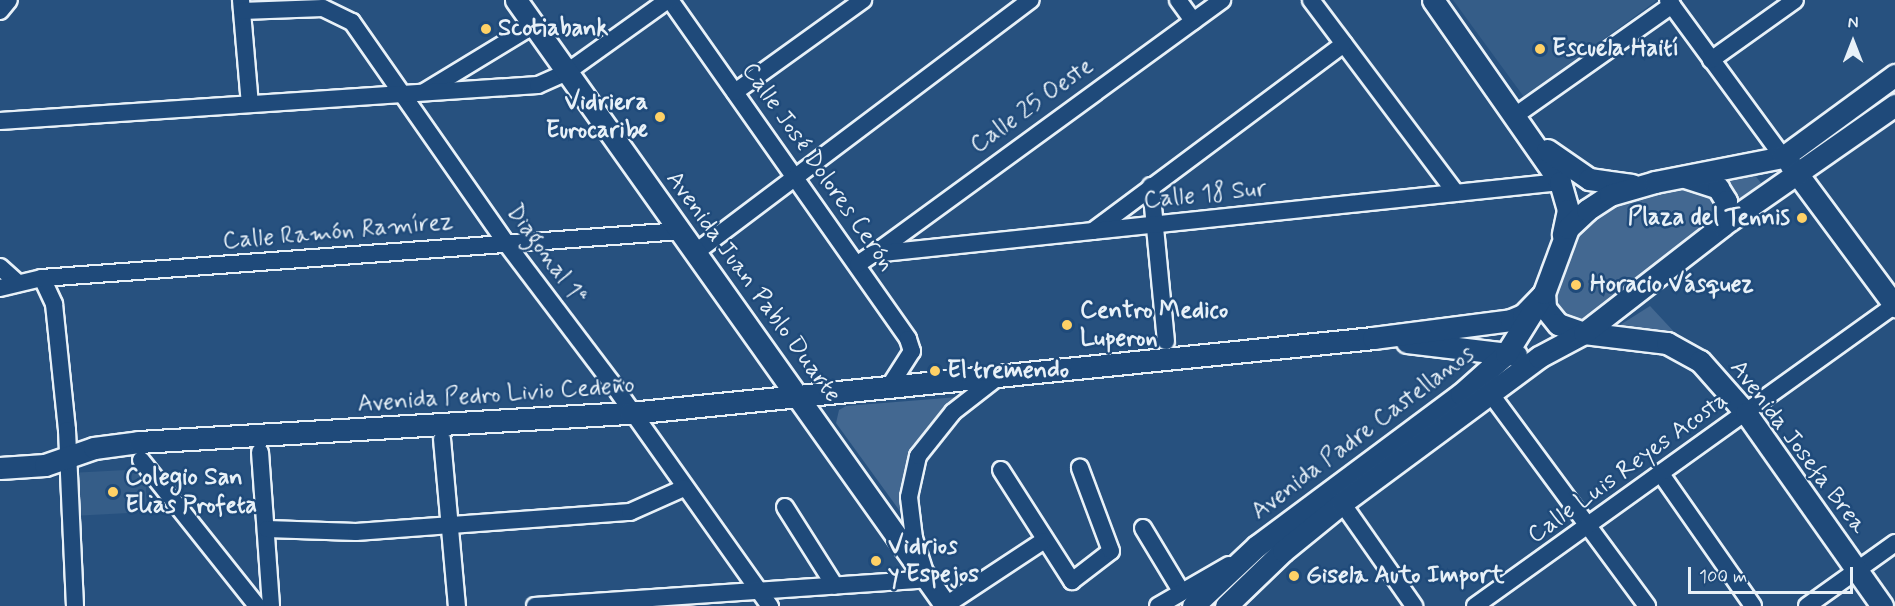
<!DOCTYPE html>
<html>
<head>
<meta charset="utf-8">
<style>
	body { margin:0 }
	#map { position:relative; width:1895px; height:606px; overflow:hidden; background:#27517f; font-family:Mynerve,sans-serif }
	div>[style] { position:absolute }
	.built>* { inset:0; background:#355d88; transform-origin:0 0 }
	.green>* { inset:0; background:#436891 }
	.roads { filter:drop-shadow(2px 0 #e8f1f8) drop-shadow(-2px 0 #e8f1f8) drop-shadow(0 2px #e8f1f8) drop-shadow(0 -2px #e8f1f8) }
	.minor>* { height:16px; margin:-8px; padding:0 8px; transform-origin:8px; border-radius:8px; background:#1f4a7a }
	.major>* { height:21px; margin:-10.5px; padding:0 10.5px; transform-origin:10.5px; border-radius:10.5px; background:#1f4a7a }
	.dots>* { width:16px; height:16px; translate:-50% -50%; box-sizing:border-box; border:3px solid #1f4a7a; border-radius:50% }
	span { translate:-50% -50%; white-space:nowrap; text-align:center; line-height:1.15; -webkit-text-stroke:5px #1f4a7a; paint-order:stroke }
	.poi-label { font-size:24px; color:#e8f1f8; font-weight:700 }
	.left { translate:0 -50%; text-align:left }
	.right { translate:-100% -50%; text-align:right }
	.street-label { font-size:24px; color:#e8f1f8 }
	.north { position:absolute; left:1823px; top:12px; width:60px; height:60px; -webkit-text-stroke:4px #1f4a7a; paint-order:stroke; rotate:0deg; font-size:16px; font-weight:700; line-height:24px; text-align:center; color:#e8f1f8 }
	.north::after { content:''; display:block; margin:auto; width:21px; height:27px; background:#e8f1f8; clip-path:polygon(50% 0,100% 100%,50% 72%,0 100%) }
	.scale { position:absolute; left:1688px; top:567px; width:165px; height:27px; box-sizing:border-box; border:3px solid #e8f1f8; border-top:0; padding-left:8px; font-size:18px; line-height:21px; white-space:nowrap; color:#e8f1f8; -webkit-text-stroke:4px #1f4a7a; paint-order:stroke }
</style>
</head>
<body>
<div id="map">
	<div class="built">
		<div style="clip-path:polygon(1453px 0,1655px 0,1656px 1px,1524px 97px)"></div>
		<div style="left:145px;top:469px;width:43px;height:66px;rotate:87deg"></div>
	</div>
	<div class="green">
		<div style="clip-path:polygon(1754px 174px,1761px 183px,1584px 323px,1565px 319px,1553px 300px,1575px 234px,1591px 218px,1616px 203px,1679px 182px)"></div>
		<div style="clip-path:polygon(1650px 306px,1677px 335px,1620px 325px)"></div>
		<div style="clip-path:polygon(958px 397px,907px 475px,902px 514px,836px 423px,839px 410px,846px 406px)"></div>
	</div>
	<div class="roads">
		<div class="minor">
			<div style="left:241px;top:0;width:104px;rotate:85.1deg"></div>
			<div style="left:670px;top:0;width:414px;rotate:54.9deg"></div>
			<div style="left:908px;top:339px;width:13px;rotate:72deg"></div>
			<div style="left:912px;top:351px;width:43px;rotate:122.6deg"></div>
			<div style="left:1178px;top:0;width:26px;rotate:54deg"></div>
			<div style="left:1311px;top:0;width:241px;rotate:53.1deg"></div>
			<div style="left:1668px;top:0;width:195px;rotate:53.8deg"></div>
			<div style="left:0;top:11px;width:14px;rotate:-51deg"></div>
			<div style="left:242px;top:11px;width:81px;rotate:-2.1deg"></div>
			<div style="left:323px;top:8px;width:32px;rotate:26deg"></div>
			<div style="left:352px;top:22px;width:269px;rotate:55.1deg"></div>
			<div style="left:506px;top:243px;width:179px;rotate:52.9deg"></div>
			<div style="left:614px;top:386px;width:270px;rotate:54.7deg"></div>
			<div style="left:1711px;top:60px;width:103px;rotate:-35.5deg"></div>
			<div style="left:424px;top:92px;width:129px;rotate:-31.3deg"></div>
			<div style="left:735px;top:92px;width:158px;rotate:-35.7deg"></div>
			<div style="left:1516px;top:115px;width:191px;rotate:-35.2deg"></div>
			<div style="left:0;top:121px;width:539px;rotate:-3.83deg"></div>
			<div style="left:538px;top:85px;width:32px;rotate:-24deg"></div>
			<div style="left:567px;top:72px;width:124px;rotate:-35.5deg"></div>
			<div style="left:1151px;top:186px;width:156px;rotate:84.5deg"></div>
			<div style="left:1093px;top:231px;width:313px;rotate:-36.7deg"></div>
			<div style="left:696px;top:252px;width:419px;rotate:-37deg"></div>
			<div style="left:874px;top:254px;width:431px;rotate:-36.1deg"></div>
			<div style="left:858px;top:264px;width:18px;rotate:-34deg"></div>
			<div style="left:873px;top:254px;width:691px;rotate:-5.98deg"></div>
			<div style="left:0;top:267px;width:24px;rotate:42deg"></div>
			<div style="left:42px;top:278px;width:29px;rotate:65deg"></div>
			<div style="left:54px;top:304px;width:127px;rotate:84.1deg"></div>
			<div style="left:67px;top:430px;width:176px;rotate:87.4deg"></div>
			<div style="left:0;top:288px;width:43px;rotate:-13.4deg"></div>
			<div style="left:42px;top:278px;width:641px;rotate:-4.21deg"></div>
			<div style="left:1490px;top:393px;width:265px;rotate:53.6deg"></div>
			<div style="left:442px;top:439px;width:168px;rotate:84.9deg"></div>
			<div style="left:260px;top:452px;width:154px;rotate:85.9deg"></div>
			<div style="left:141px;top:460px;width:186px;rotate:51.5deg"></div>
			<div style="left:1001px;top:470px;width:132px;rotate:57.4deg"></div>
			<div style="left:1072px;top:581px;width:49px;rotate:-37.6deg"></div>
			<div style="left:1111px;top:551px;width:89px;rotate:-110.5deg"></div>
			<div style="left:1661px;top:474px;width:161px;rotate:55.1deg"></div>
			<div style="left:1342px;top:503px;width:126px;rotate:55deg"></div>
			<div style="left:785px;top:507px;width:93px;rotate:57.7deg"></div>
			<div style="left:1143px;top:528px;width:74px;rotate:58.9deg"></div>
			<div style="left:267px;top:529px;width:89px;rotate:1.9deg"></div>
			<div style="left:356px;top:532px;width:275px;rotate:-4.2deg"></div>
			<div style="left:630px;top:512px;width:59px;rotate:-24deg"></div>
			<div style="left:946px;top:605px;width:116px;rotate:-33.4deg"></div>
			<div style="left:535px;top:606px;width:393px;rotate:-3.9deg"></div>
			<div style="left:927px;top:579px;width:43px;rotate:-107.6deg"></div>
			<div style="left:914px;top:538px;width:41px;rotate:-97deg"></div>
			<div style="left:909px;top:497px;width:42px;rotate:-77.6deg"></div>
			<div style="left:918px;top:456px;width:56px;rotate:-51.5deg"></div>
			<div style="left:953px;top:412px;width:57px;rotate:-37.9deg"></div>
			<div style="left:1158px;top:606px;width:82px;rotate:-30deg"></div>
			<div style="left:1475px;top:606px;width:517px;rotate:-35.63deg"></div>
			<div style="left:1807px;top:606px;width:108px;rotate:-35.6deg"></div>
		</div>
		<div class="major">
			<div style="left:516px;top:0;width:743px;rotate:54.64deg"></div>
			<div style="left:1433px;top:0;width:222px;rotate:55.1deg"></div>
			<div style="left:1560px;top:182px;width:29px;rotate:74deg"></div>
			<div style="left:1568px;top:210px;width:25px;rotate:102deg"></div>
			<div style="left:1547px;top:150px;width:51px;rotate:34.6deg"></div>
			<div style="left:1589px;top:179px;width:43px;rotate:7.9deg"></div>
			<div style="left:1790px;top:164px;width:177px;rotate:53.5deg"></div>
			<div style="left:1685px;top:177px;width:35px;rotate:18deg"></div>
			<div style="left:1718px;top:188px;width:15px;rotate:58deg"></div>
			<div style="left:1726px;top:201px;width:24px;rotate:97deg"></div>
			<div style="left:1544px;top:293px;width:15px;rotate:86deg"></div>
			<div style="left:1545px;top:308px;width:21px;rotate:51deg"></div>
			<div style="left:1558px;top:324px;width:28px;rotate:19deg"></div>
			<div style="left:1584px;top:333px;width:84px;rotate:6.9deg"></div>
			<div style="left:1667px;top:343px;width:38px;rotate:29deg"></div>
			<div style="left:1700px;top:361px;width:69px;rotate:48.5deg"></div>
			<div style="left:1746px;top:413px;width:236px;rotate:54.8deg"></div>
			<div style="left:1407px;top:342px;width:110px;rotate:6.8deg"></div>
			<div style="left:0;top:468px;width:45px;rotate:-3.8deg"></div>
			<div style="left:45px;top:465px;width:52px;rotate:-19.1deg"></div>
			<div style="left:94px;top:448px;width:45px;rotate:-7.6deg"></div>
			<div style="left:139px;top:442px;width:492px;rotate:-3.4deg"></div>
			<div style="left:630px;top:413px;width:747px;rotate:-5.76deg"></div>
			<div style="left:1373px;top:338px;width:139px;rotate:-7.4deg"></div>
			<div style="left:1511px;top:320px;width:13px;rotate:-23deg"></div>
			<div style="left:1523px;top:315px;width:30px;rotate:-46deg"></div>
			<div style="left:1193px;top:606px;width:88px;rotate:-43.2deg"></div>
			<div style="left:1257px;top:546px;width:254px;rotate:-36.7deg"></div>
			<div style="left:1461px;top:394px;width:60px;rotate:-41.6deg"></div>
			<div style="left:1506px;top:354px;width:72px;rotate:-58.1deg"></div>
			<div style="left:1544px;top:293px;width:69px;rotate:-69.7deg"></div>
			<div style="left:1568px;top:228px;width:26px;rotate:-43deg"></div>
			<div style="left:1587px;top:210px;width:27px;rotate:-33deg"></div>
			<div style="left:1610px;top:195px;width:47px;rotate:-16.1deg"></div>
			<div style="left:1655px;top:182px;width:130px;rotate:-11.1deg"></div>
			<div style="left:1783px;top:157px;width:139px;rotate:-36.2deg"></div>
			<div style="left:1226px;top:606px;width:79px;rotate:-44deg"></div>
			<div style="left:1283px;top:551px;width:76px;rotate:-39.1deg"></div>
			<div style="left:1342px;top:503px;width:245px;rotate:-36.5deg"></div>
			<div style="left:1539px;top:357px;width:51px;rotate:-28.1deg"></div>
			<div style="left:1584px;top:333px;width:176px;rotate:-37.8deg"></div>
			<div style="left:1723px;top:225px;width:210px;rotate:-34.9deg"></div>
		</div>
	</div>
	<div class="dots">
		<div style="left:486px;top:29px;background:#ffd166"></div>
		<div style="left:1540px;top:49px;background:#ffd166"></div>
		<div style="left:660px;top:117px;background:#ffd166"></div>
		<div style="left:1802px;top:218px;background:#ffd166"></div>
		<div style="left:1576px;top:285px;background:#ffd166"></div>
		<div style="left:1067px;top:325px;background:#ffd166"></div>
		<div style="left:935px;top:371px;background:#ffd166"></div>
		<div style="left:113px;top:492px;background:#ffd166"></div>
		<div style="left:876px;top:561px;background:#ffd166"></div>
		<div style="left:1294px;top:576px;background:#ffd166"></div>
	</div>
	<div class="poi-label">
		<span class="left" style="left:498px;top:29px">Scotiabank</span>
		<span class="left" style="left:1552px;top:49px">Escuela Haití</span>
		<span class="right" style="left:648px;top:117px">Vidriera<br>Eurocaribe</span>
		<span class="right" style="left:1790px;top:218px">Plaza del Tennis</span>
		<span class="left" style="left:1590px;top:285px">Horacio Vásquez</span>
		<span class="left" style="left:1080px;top:325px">Centro Medico<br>Luperon</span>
		<span class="left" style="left:947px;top:371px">El tremendo</span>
		<span class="left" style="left:125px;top:492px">Colegio San<br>Elias Profeta</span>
		<span class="left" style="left:888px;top:561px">Vidrios<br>y Espejos</span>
		<span class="left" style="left:1306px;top:576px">Gisela Auto Import</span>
	</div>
	<div class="street-label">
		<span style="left:1032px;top:106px;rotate:-36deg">Calle 25 Oeste</span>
		<span style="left:818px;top:167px;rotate:55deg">Calle José Dolores Cerón</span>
		<span style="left:1205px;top:195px;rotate:-6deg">Calle 18 Sur</span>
		<span style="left:338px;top:232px;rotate:-5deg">Calle Ramón Ramírez</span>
		<span style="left:546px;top:255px;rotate:54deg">Diagonal 1ª</span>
		<span style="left:753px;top:287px;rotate:54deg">Avenida Juan Pablo Duarte</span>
		<span style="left:496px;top:395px;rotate:-4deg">Avenida Pedro Livio Cedeño</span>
		<span style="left:1363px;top:433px;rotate:-37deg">Avenida Padre Castellanos</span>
		<span style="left:1798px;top:447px;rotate:53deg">Avenida Josefa Brea</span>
		<span style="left:1628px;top:468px;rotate:-36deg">Calle Luis Reyes Acosta</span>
	</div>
	<div class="north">N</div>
	<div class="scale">100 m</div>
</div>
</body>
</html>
